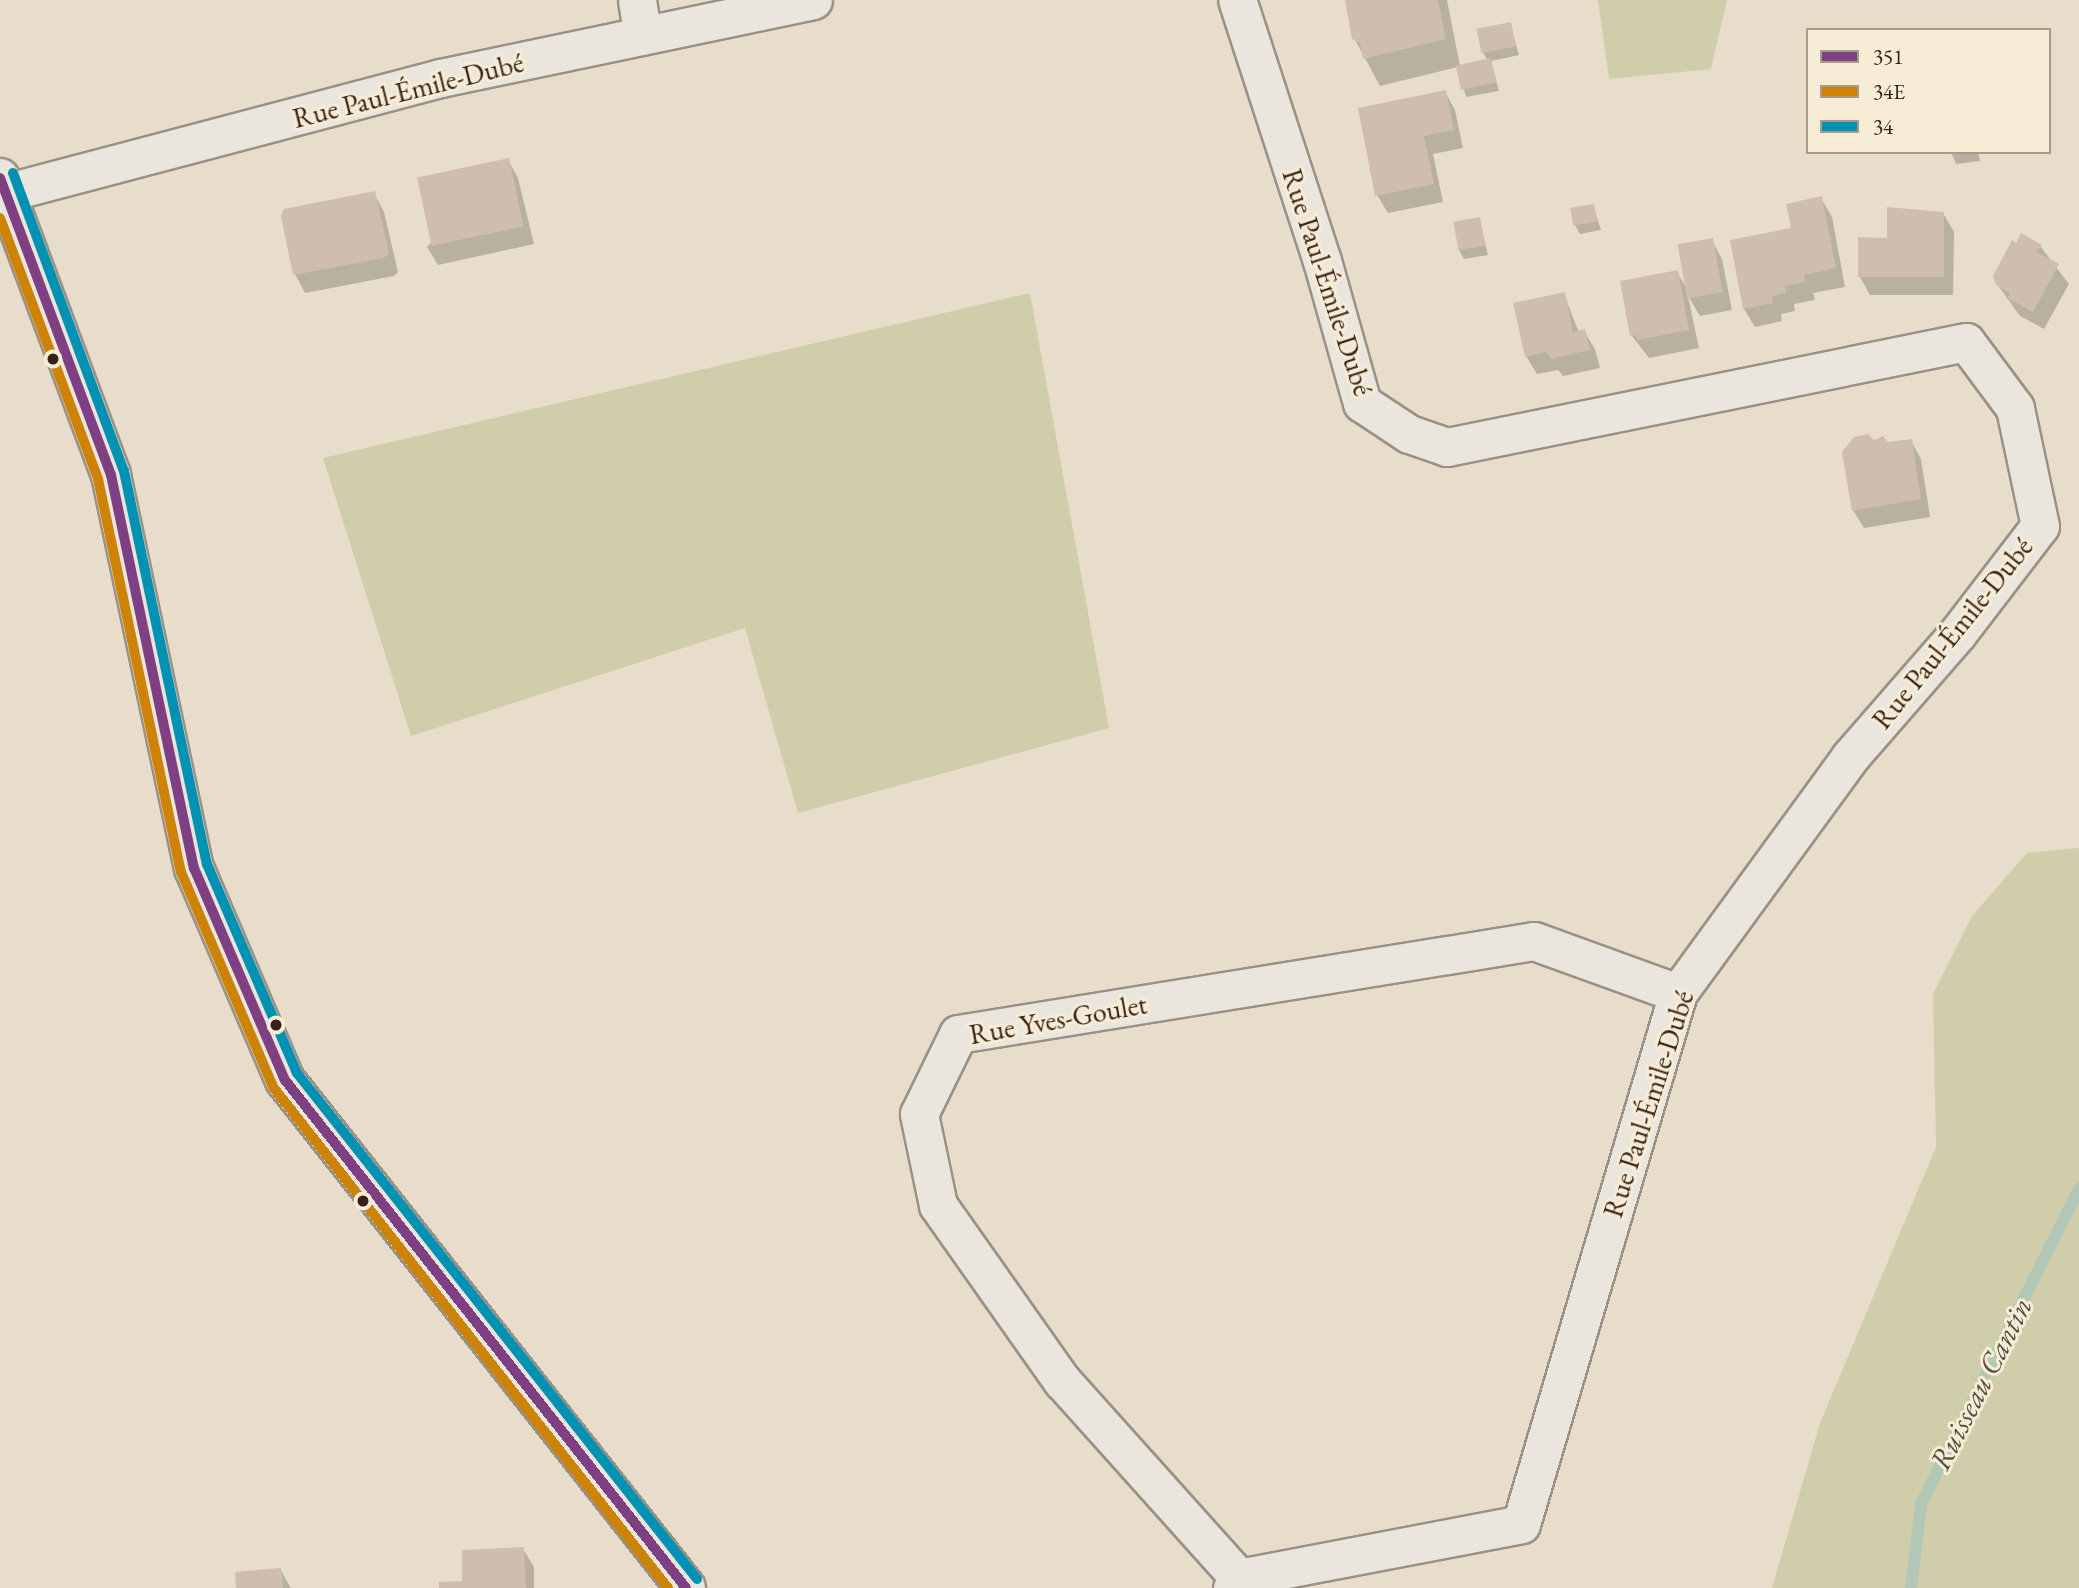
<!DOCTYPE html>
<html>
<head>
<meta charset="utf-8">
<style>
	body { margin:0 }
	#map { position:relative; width:2079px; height:1588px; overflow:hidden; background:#e7ddca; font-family:"EB Garamond",serif }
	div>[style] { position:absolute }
	.green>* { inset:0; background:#d0ceaa }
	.shadow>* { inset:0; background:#0003; transform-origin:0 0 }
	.stream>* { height:12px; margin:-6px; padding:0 6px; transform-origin:6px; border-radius:6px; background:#b2c7b6 }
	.building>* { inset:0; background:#cfbdaf; transform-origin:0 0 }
	.roads { filter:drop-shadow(2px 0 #999185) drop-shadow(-2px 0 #999185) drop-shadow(0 2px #999185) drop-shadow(0 -2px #999185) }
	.street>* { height:37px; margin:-18.5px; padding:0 18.5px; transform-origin:18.5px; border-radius:18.5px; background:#ebe6dd }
	.secondary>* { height:38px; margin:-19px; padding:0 19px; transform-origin:19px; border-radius:19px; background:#ebe6dd }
	.bus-1>* { height:10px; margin:-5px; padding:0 5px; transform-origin:5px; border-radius:5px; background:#7e4082 }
	.bus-2>* { height:10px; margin:-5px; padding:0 5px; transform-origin:5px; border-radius:5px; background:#cd8306 }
	.bus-3>* { height:10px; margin:-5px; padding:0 5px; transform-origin:5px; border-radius:5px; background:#0091b3 }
	.dots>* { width:19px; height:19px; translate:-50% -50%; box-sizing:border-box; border:4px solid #f7ecd5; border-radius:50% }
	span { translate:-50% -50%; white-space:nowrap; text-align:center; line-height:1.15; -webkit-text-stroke:6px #f7ecd5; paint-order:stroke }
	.street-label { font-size:28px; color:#362118 }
	.water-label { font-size:30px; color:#555045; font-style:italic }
	.legend { position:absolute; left:1806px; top:28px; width:245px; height:126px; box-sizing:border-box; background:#f7ecd5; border:2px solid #aa9b89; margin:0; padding:9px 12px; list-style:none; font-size:21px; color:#362118 }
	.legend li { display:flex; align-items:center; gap:14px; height:35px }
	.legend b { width:35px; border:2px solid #aa9b89 }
</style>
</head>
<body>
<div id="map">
	<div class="green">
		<div style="clip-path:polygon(1598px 0,1727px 0,1711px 69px,1609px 79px)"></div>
		<div style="clip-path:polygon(1030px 293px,1109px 728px,798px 813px,745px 628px,411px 736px,323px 458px)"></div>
		<div style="clip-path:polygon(2079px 848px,2079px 1588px,1772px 1588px,1820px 1423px,1936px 1147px,1933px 994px,1972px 916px,2027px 853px)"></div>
	</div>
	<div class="shadow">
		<div style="clip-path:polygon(1350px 0,1447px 0,1460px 66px,1488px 61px,1483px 53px,1510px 24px,1519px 55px,1491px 61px,1499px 91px,1466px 97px,1458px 67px,1380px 86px,1354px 38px)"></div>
		<div style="clip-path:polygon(1445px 92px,1455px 110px,1463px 148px,1433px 154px,1443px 202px,1388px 213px,1377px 195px)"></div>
		<div style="clip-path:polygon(1951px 152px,1978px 152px,1980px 161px,1956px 164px)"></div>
		<div style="left:2010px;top:152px;width:29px;height:2px"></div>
		<div style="clip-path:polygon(508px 160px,518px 178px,534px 244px,438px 265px,427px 247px)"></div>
		<div style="clip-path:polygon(374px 193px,384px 212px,398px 272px,394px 276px,305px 293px,295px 274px)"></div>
		<div style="clip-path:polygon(1821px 198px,1832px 217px,1845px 287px,1813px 293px,1815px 300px,1794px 304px,1795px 311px,1781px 314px,1782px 321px,1755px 327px,1744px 309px,1793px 229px)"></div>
		<div style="clip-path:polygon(1593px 206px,1601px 230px,1580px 234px,1575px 225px)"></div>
		<div style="clip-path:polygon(1889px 208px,1943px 213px,1954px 232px,1953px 295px,1870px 295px,1860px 277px,1889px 239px)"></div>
		<div style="clip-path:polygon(1479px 219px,1488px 255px,1464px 259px,1459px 250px)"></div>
		<div style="clip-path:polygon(1712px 240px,1722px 259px,1732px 310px,1700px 316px,1688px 296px,1699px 348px,1649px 358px,1632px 336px,1677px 272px,1688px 291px)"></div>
		<div style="clip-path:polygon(2040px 246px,2069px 284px,2044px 329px,2020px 316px,1997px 284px)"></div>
		<div style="clip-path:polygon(1564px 294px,1579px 333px,1584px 331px,1595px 349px,1600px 368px,1563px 376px,1558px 370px,1537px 374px,1526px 356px)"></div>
		<div style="clip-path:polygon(1911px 441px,1921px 459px,1930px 517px,1864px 528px,1853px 510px,1888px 444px)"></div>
		<div style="clip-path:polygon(523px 1549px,534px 1567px,534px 1588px,441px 1588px,464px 1583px)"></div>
		<div style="clip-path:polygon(280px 1569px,291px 1588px,238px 1588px)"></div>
	</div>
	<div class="stream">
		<div style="left:1911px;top:1588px;width:85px;rotate:-83.2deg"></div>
		<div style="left:1921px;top:1504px;width:353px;rotate:-63.4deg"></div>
	</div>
	<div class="building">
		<div style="clip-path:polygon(1345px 0,1438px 0,1446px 39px,1363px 59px,1360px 43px,1352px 39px)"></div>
		<div style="left:1511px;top:22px;width:25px;height:35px;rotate:79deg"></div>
		<div style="left:1491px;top:58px;width:25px;height:36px;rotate:78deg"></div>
		<div style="clip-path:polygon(1446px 90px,1454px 130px,1424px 136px,1434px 184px,1375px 196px,1358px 108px)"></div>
		<div style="left:509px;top:158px;width:70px;height:94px;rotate:78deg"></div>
		<div style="clip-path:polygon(375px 191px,389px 253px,384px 258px,293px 275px,281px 216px,284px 209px)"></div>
		<div style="clip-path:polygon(1822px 196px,1836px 268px,1804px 275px,1805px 282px,1785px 286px,1786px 293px,1772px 296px,1773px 303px,1743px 309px,1730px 240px,1791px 228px,1786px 204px)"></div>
		<div style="left:1594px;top:204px;width:18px;height:24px;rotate:81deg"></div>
		<div style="clip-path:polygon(1887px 207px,1944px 212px,1944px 277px,1858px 277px,1858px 237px,1887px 238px)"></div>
		<div style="left:1480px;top:217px;width:29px;height:27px;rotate:80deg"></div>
		<div style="clip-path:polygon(2021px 233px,2042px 245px,2037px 252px,2059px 264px,2033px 312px,2008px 298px,2010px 293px,1996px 285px,1993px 276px,2012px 240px,2016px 243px)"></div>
		<div style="left:1713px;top:238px;width:55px;height:36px;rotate:80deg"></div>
		<div style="clip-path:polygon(1678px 270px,1689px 330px,1637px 340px,1636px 335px,1630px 336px,1620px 281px)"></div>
		<div style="clip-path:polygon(1565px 292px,1573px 332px,1585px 329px,1590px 350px,1551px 359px,1546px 352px,1525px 357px,1513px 303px)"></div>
		<div style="clip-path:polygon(1868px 434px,1874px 440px,1883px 436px,1888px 442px,1912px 439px,1921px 499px,1852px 511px,1842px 452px,1854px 437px)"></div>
		<div style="clip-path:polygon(524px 1547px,526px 1588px,439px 1588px,439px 1582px,462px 1581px,462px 1550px)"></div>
		<div style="clip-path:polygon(281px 1568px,283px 1588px,236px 1588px,235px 1572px)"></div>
	</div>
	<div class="roads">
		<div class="street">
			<div style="left:637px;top:0;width:36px;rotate:81deg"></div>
			<div style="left:5px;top:193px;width:450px;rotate:-14.8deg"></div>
			<div style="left:440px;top:78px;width:381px;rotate:-11.8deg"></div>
			<div style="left:1239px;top:1578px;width:265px;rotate:-131.9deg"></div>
			<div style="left:1062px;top:1381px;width:215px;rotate:-125.2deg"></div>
			<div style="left:938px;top:1205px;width:93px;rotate:-101.8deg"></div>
			<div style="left:919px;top:1114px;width:89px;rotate:-64deg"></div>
			<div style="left:958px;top:1034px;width:583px;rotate:-9.17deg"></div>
			<div style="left:1534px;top:941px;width:153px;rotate:19.9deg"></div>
			<div style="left:1232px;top:1588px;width:12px;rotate:-55deg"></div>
			<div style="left:1239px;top:1578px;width:287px;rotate:-10.8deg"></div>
			<div style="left:1521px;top:1524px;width:554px;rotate:-73.53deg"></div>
			<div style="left:1678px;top:993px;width:292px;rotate:-53.9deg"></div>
			<div style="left:1850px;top:757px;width:163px;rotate:-49deg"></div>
			<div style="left:1957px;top:634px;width:136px;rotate:-52.5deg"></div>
			<div style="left:2040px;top:526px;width:121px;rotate:-102deg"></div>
			<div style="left:2015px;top:408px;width:82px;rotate:-126.6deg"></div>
			<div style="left:1966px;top:342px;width:530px;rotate:168.56deg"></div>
			<div style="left:1447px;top:447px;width:40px;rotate:-161.1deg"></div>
			<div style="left:1409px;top:434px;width:56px;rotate:-146.6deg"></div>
			<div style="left:1362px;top:403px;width:148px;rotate:-105.7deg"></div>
			<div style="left:1322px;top:261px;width:274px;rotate:-108deg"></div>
		</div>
		<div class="secondary">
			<div style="left:0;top:178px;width:317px;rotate:69.5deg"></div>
			<div style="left:111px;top:475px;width:402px;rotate:78.1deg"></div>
			<div style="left:194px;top:868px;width:231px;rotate:66.8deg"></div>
			<div style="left:285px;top:1080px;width:647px;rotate:51.71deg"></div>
		</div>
	</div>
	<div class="bus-1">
		<div style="left:0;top:178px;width:317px;rotate:69.5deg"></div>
		<div style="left:111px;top:475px;width:402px;rotate:78.1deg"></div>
		<div style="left:194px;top:868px;width:231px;rotate:66.8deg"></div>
		<div style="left:285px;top:1080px;width:647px;rotate:51.71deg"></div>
	</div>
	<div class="bus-2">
		<div style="left:0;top:218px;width:279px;rotate:69.4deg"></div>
		<div style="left:98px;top:479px;width:402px;rotate:78.1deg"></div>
		<div style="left:181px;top:872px;width:234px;rotate:66.8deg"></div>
		<div style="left:273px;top:1087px;width:638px;rotate:51.75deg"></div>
	</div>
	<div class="bus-3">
		<div style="left:13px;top:173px;width:318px;rotate:69.6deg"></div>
		<div style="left:124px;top:471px;width:402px;rotate:78.1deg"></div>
		<div style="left:207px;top:864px;width:228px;rotate:66.7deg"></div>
		<div style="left:297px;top:1073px;width:645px;rotate:51.67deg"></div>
	</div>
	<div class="dots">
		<div style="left:53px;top:359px;background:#362118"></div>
		<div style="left:276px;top:1025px;background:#362118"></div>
		<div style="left:363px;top:1201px;background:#362118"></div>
	</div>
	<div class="street-label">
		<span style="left:408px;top:90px;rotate:-14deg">Rue Paul-Émile-Dubé</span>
		<span style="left:1328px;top:282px;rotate:72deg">Rue Paul-Émile-Dubé</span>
		<span style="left:1952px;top:633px;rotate:-51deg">Rue Paul-Émile-Dubé</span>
		<span style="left:1058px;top:1019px;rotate:-10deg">Rue Yves-Goulet</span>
		<span style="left:1648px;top:1104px;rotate:-72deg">Rue Paul-Émile-Dubé</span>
	</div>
	<div class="water-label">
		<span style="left:1981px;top:1384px;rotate:-63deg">Ruisseau Cantin</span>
	</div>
	<ul class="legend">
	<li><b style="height:9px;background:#7e4082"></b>351</li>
	<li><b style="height:9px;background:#cd8306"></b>34E</li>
	<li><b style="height:9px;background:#0091b3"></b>34</li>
	</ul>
</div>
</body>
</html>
